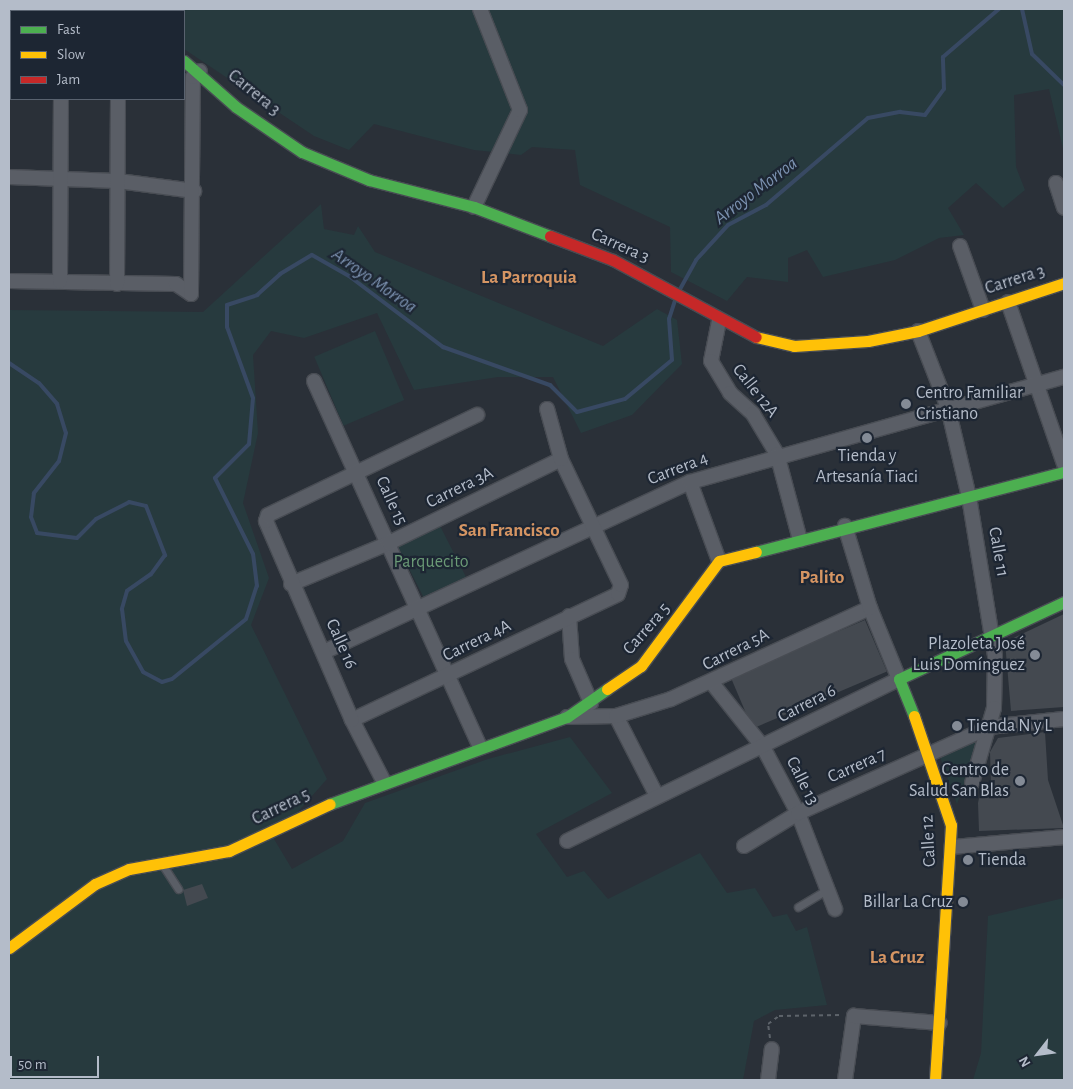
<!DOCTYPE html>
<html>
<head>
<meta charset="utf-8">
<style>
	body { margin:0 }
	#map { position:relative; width:1073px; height:1089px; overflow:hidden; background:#2a3038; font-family:"Alegreya Sans",sans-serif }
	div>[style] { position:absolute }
	.green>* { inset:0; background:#273a3e; transform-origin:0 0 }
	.stream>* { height:4px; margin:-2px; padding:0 2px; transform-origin:2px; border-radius:2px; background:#384963 }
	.building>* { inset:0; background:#444950; transform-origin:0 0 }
	.path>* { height:2px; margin-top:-1px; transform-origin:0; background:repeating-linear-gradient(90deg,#5d636a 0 4px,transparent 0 8px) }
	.roads { filter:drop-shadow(1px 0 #484c53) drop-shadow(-1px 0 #484c53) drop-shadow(0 1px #484c53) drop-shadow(0 -1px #484c53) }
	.lane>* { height:7px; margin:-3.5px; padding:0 3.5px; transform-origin:3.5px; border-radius:3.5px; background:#5a5e66 }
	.street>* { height:14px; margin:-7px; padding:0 7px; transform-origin:7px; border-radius:7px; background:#5a5e66 }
	.fast>* { height:11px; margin:-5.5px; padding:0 5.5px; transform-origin:5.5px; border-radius:5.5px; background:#4caf50 }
	.slow>* { height:11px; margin:-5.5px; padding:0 5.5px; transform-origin:5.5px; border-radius:5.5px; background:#ffc107 }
	.jam>* { height:11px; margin:-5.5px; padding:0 5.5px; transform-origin:5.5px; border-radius:5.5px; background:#c62828 }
	.dots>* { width:14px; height:14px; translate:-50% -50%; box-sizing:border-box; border:2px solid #1d2633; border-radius:50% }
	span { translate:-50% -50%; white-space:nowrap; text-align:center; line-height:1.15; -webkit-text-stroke:4.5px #1d2633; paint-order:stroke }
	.street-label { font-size:18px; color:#b4bcc9 }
	.poi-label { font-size:18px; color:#b4bcc9 }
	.left { translate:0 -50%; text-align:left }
	.right { translate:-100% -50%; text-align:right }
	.park-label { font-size:18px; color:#6b9a76 }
	.water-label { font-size:19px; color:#7c92b1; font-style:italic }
	.neighbourhood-label { font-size:19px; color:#d59563; font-weight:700 }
	.frame { position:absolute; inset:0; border:10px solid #b4bcc9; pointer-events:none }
	.legend { position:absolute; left:10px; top:10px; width:175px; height:90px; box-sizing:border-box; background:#1d2633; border:1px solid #59626f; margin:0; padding:6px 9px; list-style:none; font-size:15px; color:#b4bcc9 }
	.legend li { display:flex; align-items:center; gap:10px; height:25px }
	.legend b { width:25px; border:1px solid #59626f }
	.north { position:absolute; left:1013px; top:1029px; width:50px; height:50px; -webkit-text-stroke:4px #1d2633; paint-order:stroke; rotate:240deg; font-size:14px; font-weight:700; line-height:20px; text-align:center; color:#b4bcc9 }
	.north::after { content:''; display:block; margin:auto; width:18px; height:22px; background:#b4bcc9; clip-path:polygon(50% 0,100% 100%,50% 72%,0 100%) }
	.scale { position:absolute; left:10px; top:1056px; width:89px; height:22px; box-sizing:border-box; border:2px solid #b4bcc9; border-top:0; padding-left:6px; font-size:15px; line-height:18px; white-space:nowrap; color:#b4bcc9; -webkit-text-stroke:4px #1d2633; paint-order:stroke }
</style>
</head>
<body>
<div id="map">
	<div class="green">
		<div style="clip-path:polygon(128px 9px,1064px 9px,1064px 153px,1049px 89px,1014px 95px,1016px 167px,1025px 190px,1003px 208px,976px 183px,948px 208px,964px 235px,939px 238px,895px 260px,823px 277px,807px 250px,788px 258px,788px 282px,747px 277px,727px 301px,671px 272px,670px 227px,580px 185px,575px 150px,532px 147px,521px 155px,474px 150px,374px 124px,349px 150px,314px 136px,184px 49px,184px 11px)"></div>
		<div style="clip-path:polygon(321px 204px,324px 229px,354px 235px,358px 226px,375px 252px,603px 346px,657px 309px,677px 320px,682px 364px,632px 415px,581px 433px,553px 377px,498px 377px,414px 390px,377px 313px,304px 338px,271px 331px,253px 355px,258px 433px,243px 503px,269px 578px,251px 625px,327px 779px,274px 839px,292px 869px,343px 841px,365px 803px,488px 759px,570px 737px,612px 793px,536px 834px,567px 877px,584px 871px,608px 899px,700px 853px,727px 893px,755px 888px,773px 917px,787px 914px,796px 931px,807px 927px,827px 1005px,775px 1010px,754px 1021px,743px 1080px,9px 1080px,9px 310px,203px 312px)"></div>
		<div style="left:375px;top:331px;width:75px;height:66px;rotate:67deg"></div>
		<div style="left:438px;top:522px;width:65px;height:47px;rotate:63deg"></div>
		<div style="clip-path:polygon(979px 734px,981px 738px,957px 804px,940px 757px)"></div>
		<div style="clip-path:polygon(1064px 898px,1064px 1080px,973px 1080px,981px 1053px,988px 916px)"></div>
	</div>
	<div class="stream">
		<div style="left:1022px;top:9px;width:46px;rotate:77.5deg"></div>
		<div style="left:1032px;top:54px;width:45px;rotate:44.1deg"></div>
		<div style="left:679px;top:291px;width:35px;rotate:-61deg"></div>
		<div style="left:696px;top:260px;width:47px;rotate:-47.6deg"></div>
		<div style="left:728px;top:225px;width:43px;rotate:-27.8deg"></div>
		<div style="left:766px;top:205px;width:134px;rotate:-40.5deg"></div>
		<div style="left:868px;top:118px;width:33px;rotate:-11deg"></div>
		<div style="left:900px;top:112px;width:25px;rotate:7deg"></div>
		<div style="left:925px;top:115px;width:32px;rotate:-54deg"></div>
		<div style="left:944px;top:89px;width:32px;rotate:-92deg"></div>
		<div style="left:943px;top:57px;width:74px;rotate:-40.6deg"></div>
		<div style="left:9px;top:363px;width:36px;rotate:34deg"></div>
		<div style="left:39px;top:383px;width:28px;rotate:49deg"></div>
		<div style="left:57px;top:404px;width:30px;rotate:73deg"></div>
		<div style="left:66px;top:433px;width:29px;rotate:104deg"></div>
		<div style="left:59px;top:461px;width:41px;rotate:128deg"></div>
		<div style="left:34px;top:493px;width:24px;rotate:97deg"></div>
		<div style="left:31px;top:517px;width:17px;rotate:69deg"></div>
		<div style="left:37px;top:533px;width:40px;rotate:7.1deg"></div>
		<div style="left:77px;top:538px;width:27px;rotate:-45deg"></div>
		<div style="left:96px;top:519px;width:37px;rotate:-27deg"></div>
		<div style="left:129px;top:502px;width:17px;rotate:13deg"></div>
		<div style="left:146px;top:506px;width:53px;rotate:68.8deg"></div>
		<div style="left:165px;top:555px;width:24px;rotate:126deg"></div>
		<div style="left:151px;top:574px;width:29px;rotate:145deg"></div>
		<div style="left:127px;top:591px;width:19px;rotate:106deg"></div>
		<div style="left:122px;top:609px;width:32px;rotate:83deg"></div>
		<div style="left:126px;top:641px;width:35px;rotate:61deg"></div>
		<div style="left:143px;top:672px;width:21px;rotate:28deg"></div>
		<div style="left:162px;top:682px;width:10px;rotate:-17deg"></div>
		<div style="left:172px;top:679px;width:95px;rotate:-39deg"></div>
		<div style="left:246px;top:619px;width:35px;rotate:-72deg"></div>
		<div style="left:257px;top:586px;width:32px;rotate:-97deg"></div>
		<div style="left:253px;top:554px;width:85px;rotate:-116.6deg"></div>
		<div style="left:215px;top:478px;width:48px;rotate:-45deg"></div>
		<div style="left:249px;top:444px;width:46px;rotate:-85deg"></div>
		<div style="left:253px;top:398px;width:76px;rotate:-110.1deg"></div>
		<div style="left:227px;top:327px;width:22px;rotate:-90deg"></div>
		<div style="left:227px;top:305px;width:32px;rotate:-18deg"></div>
		<div style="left:257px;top:295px;width:31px;rotate:-42deg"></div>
		<div style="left:280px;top:274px;width:37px;rotate:-31deg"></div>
		<div style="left:312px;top:255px;width:43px;rotate:29.6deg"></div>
		<div style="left:349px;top:276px;width:118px;rotate:37.1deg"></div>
		<div style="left:443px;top:347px;width:114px;rotate:19.6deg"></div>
		<div style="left:550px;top:385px;width:38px;rotate:45deg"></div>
		<div style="left:577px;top:412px;width:50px;rotate:-15.2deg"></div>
		<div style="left:625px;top:399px;width:61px;rotate:-39.7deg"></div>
		<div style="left:672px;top:360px;width:41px;rotate:-94.2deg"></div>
		<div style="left:669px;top:319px;width:20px;rotate:-72deg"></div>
	</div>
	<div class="building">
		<div style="clip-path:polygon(1064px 614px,1064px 707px,1011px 711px,1005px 642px)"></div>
		<div style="left:865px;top:620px;width:56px;height:146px;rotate:67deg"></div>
		<div style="clip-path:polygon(1045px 732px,1048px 780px,1064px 828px,979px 831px,978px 803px,982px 783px,991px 783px,990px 752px,998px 738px)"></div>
		<div style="clip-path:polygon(202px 884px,208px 898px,187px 906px,183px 890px)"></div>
	</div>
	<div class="path">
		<div style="left:770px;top:1038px;width:14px;rotate:-98deg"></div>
		<div style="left:768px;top:1024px;width:14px;rotate:-36deg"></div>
		<div style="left:779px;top:1016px;width:62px;rotate:-0.9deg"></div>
	</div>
	<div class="roads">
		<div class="lane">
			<div style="left:162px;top:864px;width:30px;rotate:57deg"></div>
			<div style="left:798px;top:907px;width:35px;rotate:-31deg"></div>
		</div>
		<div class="street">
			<div style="left:90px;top:9px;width:7px;rotate:16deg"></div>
			<div style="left:9px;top:71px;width:2px"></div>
			<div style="left:9px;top:177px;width:109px;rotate:2.1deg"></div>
			<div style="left:118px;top:181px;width:77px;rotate:7.5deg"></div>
			<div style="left:1056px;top:183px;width:26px;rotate:72deg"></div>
			<div style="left:474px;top:207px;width:107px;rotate:-64.6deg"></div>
			<div style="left:520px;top:110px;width:109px;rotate:-111.6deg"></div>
			<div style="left:960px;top:246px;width:68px;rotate:70.2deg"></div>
			<div style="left:9px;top:281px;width:167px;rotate:1deg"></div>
			<div style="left:176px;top:284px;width:18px;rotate:34deg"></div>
			<div style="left:191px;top:294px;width:217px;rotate:-89.5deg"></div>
			<div style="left:193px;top:77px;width:9px;rotate:-41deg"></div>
			<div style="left:60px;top:281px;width:182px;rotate:-89.7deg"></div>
			<div style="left:117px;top:284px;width:185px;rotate:-89.7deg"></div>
			<div style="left:1008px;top:302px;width:171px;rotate:70.9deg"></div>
			<div style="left:719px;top:321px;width:41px;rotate:101.3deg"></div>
			<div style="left:711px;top:361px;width:37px;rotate:59deg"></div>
			<div style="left:730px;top:393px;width:31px;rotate:42deg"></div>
			<div style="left:753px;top:414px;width:47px;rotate:59deg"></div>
			<div style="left:777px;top:454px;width:89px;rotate:75deg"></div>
			<div style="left:918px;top:331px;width:83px;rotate:68.7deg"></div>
			<div style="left:948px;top:408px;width:91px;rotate:76.7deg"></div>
			<div style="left:969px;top:497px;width:161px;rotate:80.7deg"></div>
			<div style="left:995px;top:656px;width:52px;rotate:91.1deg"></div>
			<div style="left:994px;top:708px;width:78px;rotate:106.3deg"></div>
			<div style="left:314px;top:381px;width:402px;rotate:65.6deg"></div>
			<div style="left:690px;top:482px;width:84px;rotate:69.8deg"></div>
			<div style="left:291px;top:584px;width:106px;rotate:-22.7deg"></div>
			<div style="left:389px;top:543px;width:191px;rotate:-26deg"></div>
			<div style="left:569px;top:616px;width:43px;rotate:86deg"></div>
			<div style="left:572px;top:659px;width:48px;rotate:66.6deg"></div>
			<div style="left:326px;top:651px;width:401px;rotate:-24.9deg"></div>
			<div style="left:690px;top:482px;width:388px;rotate:-15.7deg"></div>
			<div style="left:712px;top:683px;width:82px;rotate:51.4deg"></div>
			<div style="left:763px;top:747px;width:75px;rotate:62.1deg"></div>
			<div style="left:798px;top:813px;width:103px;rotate:68.9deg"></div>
			<div style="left:616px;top:716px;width:90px;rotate:62.9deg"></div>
			<div style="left:567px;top:717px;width:49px;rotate:-1.2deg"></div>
			<div style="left:616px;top:716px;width:58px;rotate:-17.2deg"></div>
			<div style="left:671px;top:699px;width:219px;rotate:-24.6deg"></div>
			<div style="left:352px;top:720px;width:294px;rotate:-25.3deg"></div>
			<div style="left:618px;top:594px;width:9px;rotate:-72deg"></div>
			<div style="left:621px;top:585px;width:140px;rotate:-115.5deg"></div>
			<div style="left:561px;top:459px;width:52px;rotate:-105.6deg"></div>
			<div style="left:384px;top:782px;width:70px;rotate:-117.3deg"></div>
			<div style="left:352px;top:720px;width:217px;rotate:-113.4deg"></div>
			<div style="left:266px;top:521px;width:6px;rotate:-72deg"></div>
			<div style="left:268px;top:515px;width:232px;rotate:-25.6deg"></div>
			<div style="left:567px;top:841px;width:369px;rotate:-26deg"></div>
			<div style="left:899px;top:679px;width:77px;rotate:-112.2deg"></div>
			<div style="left:870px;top:608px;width:86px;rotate:-107deg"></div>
			<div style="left:744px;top:846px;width:63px;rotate:-31.4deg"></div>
			<div style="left:798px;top:813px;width:209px;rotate:-24.2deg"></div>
			<div style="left:989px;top:727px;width:75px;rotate:-6.1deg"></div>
			<div style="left:952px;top:847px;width:112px;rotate:-5.1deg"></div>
			<div style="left:768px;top:1080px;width:31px;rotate:-83deg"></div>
			<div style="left:845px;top:1080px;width:65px;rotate:-82deg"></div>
			<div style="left:854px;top:1016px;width:86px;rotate:4.7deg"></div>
		</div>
		<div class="fast">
			<div style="left:184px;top:61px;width:69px;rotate:41.5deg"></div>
			<div style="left:236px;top:107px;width:80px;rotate:34.3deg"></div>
			<div style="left:302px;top:152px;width:73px;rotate:22.7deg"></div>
			<div style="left:369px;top:180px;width:108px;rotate:14.4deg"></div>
			<div style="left:474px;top:207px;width:81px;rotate:20.9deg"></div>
			<div style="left:756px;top:552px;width:318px;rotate:-14.6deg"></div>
			<div style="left:914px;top:716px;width:40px;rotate:-112deg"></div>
			<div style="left:899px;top:679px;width:182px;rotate:-25deg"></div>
			<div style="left:330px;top:804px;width:252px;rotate:-20.2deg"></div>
			<div style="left:567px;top:717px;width:49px;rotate:-35deg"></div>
		</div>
		<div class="slow">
			<div style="left:756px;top:337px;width:39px;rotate:13deg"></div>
			<div style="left:794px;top:346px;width:74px;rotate:-3.9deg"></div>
			<div style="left:868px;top:341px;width:51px;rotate:-11.3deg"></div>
			<div style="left:918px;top:331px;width:154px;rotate:-18.2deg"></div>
			<div style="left:607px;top:689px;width:41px;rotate:-34.1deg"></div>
			<div style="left:641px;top:666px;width:131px;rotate:-53.4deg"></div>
			<div style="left:719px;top:561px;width:38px;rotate:-14deg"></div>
			<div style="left:914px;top:716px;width:115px;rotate:71.3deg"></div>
			<div style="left:951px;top:825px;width:256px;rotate:93.6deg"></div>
			<div style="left:9px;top:948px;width:107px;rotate:-36.7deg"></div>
			<div style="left:95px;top:884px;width:37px;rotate:-24deg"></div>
			<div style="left:129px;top:869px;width:102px;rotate:-10.2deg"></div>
			<div style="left:229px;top:851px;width:111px;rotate:-25deg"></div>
		</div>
		<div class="jam">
			<div style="left:550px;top:236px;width:67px;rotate:20.9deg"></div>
			<div style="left:613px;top:260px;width:162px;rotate:28.3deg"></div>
		</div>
	</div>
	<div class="dots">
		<div style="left:906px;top:404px;background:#848b96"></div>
		<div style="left:867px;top:438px;background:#848b96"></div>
		<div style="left:1035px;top:655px;background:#848b96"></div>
		<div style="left:957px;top:726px;background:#848b96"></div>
		<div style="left:1020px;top:781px;background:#848b96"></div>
		<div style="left:968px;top:860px;background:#848b96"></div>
		<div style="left:963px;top:902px;background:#848b96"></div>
	</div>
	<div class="street-label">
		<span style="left:254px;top:93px;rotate:39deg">Carrera 3</span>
		<span style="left:620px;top:246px;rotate:24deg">Carrera 3</span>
		<span style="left:1015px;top:280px;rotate:-18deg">Carrera 3</span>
		<span style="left:755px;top:391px;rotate:52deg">Calle 12A</span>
		<span style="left:678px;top:469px;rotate:-21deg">Carrera 4</span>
		<span style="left:460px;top:488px;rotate:-26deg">Carrera 3A</span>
		<span style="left:391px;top:501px;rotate:65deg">Calle 15</span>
		<span style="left:998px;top:552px;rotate:80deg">Calle 11</span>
		<span style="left:647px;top:629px;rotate:-49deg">Carrera 5</span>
		<span style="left:477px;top:641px;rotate:-26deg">Carrera 4A</span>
		<span style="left:341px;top:644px;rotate:66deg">Calle 16</span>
		<span style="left:736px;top:650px;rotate:-27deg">Carrera 5A</span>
		<span style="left:807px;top:704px;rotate:-27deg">Carrera 6</span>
		<span style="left:857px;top:766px;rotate:-24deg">Carrera 7</span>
		<span style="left:802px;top:781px;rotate:63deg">Calle 13</span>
		<span style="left:281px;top:807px;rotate:-26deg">Carrera 5</span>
		<span style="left:929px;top:841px;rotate:-93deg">Calle 12</span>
	</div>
	<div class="poi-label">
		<span class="left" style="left:916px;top:404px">Centro Familiar<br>Cristiano</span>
		<span style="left:867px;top:467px">Tienda y<br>Artesanía Tiaci</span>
		<span class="right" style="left:1025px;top:655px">Plazoleta José<br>Luis Domínguez</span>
		<span class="left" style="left:967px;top:726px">Tienda N y L</span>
		<span class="right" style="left:1009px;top:781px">Centro de<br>Salud San Blas</span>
		<span class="left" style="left:978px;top:860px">Tienda</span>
		<span class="right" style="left:953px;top:902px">Billar La Cruz</span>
	</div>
	<div class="park-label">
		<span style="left:431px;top:562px">Parquecito</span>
	</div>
	<div class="water-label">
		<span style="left:756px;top:191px;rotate:-37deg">Arroyo Morroa</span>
		<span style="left:374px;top:281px;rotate:35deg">Arroyo Morroa</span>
	</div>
	<div class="neighbourhood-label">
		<span style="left:529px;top:278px">La Parroquia</span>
		<span style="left:509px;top:531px">San Francisco</span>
		<span style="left:822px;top:578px">Palito</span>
		<span style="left:897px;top:958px">La Cruz</span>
	</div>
	<div class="frame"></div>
	<ul class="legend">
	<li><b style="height:6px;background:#4caf50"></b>Fast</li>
	<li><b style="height:6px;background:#ffc107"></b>Slow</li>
	<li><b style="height:6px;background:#c62828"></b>Jam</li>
	</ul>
	<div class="north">N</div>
	<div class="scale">50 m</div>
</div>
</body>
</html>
